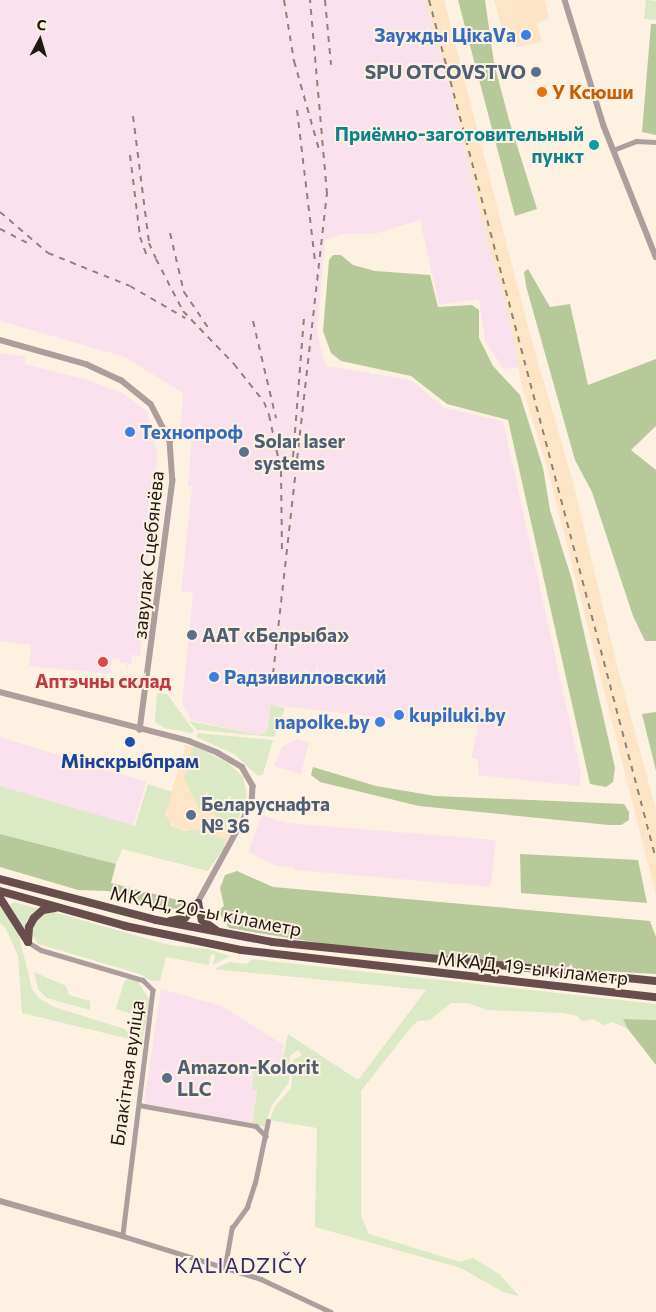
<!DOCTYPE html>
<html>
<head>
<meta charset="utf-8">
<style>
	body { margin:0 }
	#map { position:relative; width:656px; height:1312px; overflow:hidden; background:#fdf1e2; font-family:Commissioner,sans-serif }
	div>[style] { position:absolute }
	.built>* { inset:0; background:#fde5c5 }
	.industrial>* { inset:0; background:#f9e2ed; transform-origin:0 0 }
	.green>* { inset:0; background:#dbe9c4 }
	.forest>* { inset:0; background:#b7c998 }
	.minor>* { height:4.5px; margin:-2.25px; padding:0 2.25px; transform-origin:2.25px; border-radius:2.25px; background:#ad9e9e }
	.tertiary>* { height:5.5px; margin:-2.75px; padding:0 2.75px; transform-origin:2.75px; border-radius:2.75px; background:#ad9e9e }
	.trunk>* { height:8px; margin:-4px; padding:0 4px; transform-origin:4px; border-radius:4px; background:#684d4d }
	.rail>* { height:2px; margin-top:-1px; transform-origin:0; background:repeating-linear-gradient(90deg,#8d8377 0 6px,transparent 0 12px) }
	.dots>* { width:14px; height:14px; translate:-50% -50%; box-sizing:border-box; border:2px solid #fdf1e2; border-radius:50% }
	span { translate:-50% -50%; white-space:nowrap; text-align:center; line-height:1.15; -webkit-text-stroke:4px #fdf1e2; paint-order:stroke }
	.shop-label { font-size:19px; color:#366cbe; font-weight:700 }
	.right { translate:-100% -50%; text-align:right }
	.left { translate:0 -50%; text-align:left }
	.service-label { font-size:19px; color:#4e5e75; font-weight:700 }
	.food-label { font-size:19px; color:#c56008; font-weight:700 }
	.culture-label { font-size:19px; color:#0d838f; font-weight:700 }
	.street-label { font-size:19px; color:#201910 }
	.health-label { font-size:19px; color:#be3a42; font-weight:700 }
	.transit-label { font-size:19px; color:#164399; font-weight:700 }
	.quarter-label { font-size:21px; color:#342e6a; letter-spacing:1px }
	.north { position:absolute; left:15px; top:15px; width:50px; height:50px; -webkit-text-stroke:4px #fdf1e2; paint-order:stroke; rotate:6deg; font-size:14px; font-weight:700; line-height:20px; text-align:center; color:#201910 }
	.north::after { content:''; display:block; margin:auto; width:18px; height:22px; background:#201910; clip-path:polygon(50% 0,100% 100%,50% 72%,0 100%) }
</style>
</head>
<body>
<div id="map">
	<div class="built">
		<div style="clip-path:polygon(425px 0,444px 0,529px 331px,573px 482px,616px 662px,656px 810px,656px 895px,549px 474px,521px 382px,510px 321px,480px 214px,453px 97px)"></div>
		<div style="clip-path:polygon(494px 0,545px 0,549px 18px,537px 23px,542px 42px,516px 47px,511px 29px,501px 25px)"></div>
		<div style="clip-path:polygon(184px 745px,196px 747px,199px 808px,216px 814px,223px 826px,229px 832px,234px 830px,224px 848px,225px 843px,196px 829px,178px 830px,167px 819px,166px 809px,185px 749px)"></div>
	</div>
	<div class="industrial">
		<div style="clip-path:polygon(0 0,425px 0,453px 97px,480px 214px,510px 321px,519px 367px,504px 369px,485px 341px,479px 299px,439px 305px,420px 220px,374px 234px,344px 234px,325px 240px,317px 333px,326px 366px,411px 380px,444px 408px,503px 421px,581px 772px,579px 786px,478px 775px,478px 759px,471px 758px,479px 722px,448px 716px,431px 715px,430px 723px,271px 705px,267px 732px,258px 735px,191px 720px,182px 702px,193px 593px,181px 591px,192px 487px,188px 486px,192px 435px,180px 434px,183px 393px,125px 357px,0 321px)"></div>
		<div style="clip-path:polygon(0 353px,25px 356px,25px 364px,91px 381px,123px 393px,147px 412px,157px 451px,155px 520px,150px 533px,140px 656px,131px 655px,132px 664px,129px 664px,128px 669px,126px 663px,120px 663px,120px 659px,112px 658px,110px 674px,29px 666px,31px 645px,0 641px)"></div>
		<div style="left:0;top:737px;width:153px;height:47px;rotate:17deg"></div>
		<div style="clip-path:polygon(297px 739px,309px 742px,301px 774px,274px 766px,282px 747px)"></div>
		<div style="clip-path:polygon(262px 815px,287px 823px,496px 840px,491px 887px,295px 870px,293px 867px,276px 866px,248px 852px)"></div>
		<div style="clip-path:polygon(161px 989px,222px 1006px,284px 1045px,281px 1066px,254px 1069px,252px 1088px,257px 1089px,251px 1124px,144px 1103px)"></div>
	</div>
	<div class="green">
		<div style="clip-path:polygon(646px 0,656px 1px,656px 20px,644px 19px)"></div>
		<div style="clip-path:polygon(157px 693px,167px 694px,194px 731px,192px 733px,164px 728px,155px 722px)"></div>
		<div style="clip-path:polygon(271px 705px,285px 708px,274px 737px,197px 730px,189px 721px,258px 735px,267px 732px)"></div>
		<div style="clip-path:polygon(198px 733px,273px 740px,263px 774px,258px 776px,234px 754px,196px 737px)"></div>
		<div style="clip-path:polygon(196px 747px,228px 763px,243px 777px,247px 796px,234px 830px,225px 830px,216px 814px,199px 808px,184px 779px,192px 749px)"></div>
		<div style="clip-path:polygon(148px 784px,172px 792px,165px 814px,172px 826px,183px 831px,196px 829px,225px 839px,224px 848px,208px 871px,122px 849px,116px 864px,0 834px,0 786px,135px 826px)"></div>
		<div style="clip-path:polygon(13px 902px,39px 909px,26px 922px,25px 935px,8px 907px)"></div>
		<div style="clip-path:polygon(0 903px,19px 936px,32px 989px,39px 998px,54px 1007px,128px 1030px,133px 1014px,116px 1009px,124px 982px,129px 978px,137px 980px,150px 1001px,142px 1042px,22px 1013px,18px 956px,6px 929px,0 923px)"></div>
		<div style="clip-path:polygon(50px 911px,169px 945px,207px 949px,230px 956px,213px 965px,215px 955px,211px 954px,209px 965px,166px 957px,160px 981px,150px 980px,140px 974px,38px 944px,31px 933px,34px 922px)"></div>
		<div style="clip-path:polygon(252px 959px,656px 1004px,656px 1020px,623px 1019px,628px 1029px,612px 1022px,604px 1025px,593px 1019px,582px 1021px,577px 1016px,564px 1013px,487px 1010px,468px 1003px,451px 1003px,430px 1020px,418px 1021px,412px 1026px,361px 1091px,361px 1216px,369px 1234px,460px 1262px,473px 1258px,499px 1274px,519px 1296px,503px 1292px,461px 1268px,315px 1227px,317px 1128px,270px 1120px,274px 1108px,291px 1088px,293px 1060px,302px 1055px,298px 1050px,290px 1056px,289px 1082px,272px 1105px,264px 1127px,252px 1123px,257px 1090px,252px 1089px,254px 1069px,281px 1066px,288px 1034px,358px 1080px,426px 990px,214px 969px,230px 962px,247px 964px)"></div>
		<div style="clip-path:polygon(34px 972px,66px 986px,69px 995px,90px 1001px,90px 1010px,101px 1013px,47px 998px,38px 989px)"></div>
	</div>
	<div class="forest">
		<div style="clip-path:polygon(458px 0,485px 0,494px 63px,509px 120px,537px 209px,515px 216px)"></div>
		<div style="clip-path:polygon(651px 24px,656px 24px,656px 135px,642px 132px)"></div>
		<div style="clip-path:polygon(333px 255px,341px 255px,353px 265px,375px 271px,430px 275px,438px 307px,472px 305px,479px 310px,479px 338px,493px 366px,520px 395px,543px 468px,550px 510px,572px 580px,615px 768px,613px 782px,606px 787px,590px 784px,508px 420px,447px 404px,411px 376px,341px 361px,331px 353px,323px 331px,329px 260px)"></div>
		<div style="clip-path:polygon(528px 269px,550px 307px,570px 304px,588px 385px,656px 359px,656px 426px,631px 450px,656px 470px,656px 641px,645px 641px,633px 616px,592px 492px,575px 460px,526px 286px,524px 272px)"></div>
		<div style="clip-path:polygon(656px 712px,656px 771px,642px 714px)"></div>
		<div style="clip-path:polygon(313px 767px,376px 786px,435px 796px,624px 804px,629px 812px,629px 820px,621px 825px,609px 825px,419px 806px,320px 782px,311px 775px)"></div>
		<div style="clip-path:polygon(0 834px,116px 864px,111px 883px,186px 902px,189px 904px,187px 908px,168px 909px,108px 891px,78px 890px,0 867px)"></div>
		<div style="clip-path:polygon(520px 854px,638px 860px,647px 903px,521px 893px)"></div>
		<div style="clip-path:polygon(237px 871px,273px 887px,650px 921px,656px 937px,656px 974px,569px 969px,338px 946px,229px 928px,218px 911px,224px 906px,220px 888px,225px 875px)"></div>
		<div style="clip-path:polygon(623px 1019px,656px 1020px,656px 1065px,628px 1029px)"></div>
	</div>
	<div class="minor">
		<div style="left:613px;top:150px;width:25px;rotate:-21deg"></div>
		<div style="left:636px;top:141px;width:20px;rotate:3deg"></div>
		<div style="left:28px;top:942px;width:15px;rotate:32deg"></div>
		<div style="left:41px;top:950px;width:106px;rotate:16.4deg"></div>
		<div style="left:143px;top:980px;width:14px;rotate:45deg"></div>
		<div style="left:153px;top:990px;width:248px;rotate:97deg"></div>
		<div style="left:123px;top:1236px;width:145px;rotate:17.3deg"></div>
		<div style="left:261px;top:1279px;width:77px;rotate:25.2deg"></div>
		<div style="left:139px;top:1105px;width:119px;rotate:10.2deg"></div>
		<div style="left:256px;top:1126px;width:14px;rotate:45deg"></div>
		<div style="left:225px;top:1266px;width:39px;rotate:-80deg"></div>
		<div style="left:232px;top:1228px;width:26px;rotate:-54deg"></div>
		<div style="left:247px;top:1207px;width:25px;rotate:-72deg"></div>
		<div style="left:255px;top:1183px;width:63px;rotate:-78.2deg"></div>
	</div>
	<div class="tertiary">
		<div style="left:565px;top:0;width:132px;rotate:72.8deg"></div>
		<div style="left:604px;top:126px;width:141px;rotate:68.3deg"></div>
		<div style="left:0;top:340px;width:89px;rotate:15.6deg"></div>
		<div style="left:86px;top:364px;width:38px;rotate:25deg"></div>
		<div style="left:121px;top:380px;width:38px;rotate:39deg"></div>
		<div style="left:151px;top:404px;width:42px;rotate:62.8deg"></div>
		<div style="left:170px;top:441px;width:39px;rotate:86deg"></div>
		<div style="left:173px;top:480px;width:252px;rotate:97.5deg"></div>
		<div style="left:0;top:692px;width:195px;rotate:14.5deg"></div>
		<div style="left:189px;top:741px;width:31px;rotate:22deg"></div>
		<div style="left:218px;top:753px;width:28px;rotate:30deg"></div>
		<div style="left:242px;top:767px;width:22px;rotate:60deg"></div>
		<div style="left:253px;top:786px;width:18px;rotate:93deg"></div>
		<div style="left:252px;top:804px;width:113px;rotate:118.6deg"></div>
		<div style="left:0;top:1201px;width:128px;rotate:15.9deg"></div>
	</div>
	<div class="trunk">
		<div style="left:0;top:879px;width:161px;rotate:14.7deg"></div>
		<div style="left:156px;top:920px;width:118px;rotate:10.7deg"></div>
		<div style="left:272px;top:942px;width:386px;rotate:5.8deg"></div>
		<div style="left:0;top:891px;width:130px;rotate:15.6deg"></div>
		<div style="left:125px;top:926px;width:118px;rotate:11.7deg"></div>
		<div style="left:241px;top:950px;width:418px;rotate:6.5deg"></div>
		<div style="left:0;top:898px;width:52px;rotate:57.5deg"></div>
		<div style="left:198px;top:903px;width:17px;rotate:77deg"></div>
		<div style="left:202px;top:920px;width:17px;rotate:36deg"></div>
		<div style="left:170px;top:921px;width:15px;rotate:-11deg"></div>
		<div style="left:185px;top:918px;width:20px;rotate:-49deg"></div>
		<div style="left:28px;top:942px;width:15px;rotate:-86deg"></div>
		<div style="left:29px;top:927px;width:10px;rotate:-61deg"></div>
		<div style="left:34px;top:918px;width:12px;rotate:-42deg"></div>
		<div style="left:43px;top:910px;width:12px;rotate:-9deg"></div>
	</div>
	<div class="rail">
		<div style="left:284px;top:0;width:62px;rotate:80.7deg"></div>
		<div style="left:294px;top:61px;width:96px;rotate:74.2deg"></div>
		<div style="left:325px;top:0;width:65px;rotate:84.7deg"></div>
		<div style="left:429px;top:0;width:888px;rotate:75.2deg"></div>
		<div style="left:297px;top:110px;width:151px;rotate:83.2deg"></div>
		<div style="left:133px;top:116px;width:128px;rotate:82.8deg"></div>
		<div style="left:149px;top:243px;width:17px;rotate:66deg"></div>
		<div style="left:156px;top:259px;width:59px;rotate:62.6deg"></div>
		<div style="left:183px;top:311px;width:74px;rotate:46.1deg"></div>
		<div style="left:234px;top:364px;width:48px;rotate:51.7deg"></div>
		<div style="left:264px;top:402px;width:14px;rotate:69deg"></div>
		<div style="left:269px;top:415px;width:57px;rotate:77.9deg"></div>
		<div style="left:281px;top:471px;width:78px;rotate:89.3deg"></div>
		<div style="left:130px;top:155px;width:83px;rotate:83deg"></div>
		<div style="left:140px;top:237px;width:20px;rotate:70deg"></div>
		<div style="left:0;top:212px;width:63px;rotate:40.5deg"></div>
		<div style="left:48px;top:253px;width:88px;rotate:21.9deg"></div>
		<div style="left:130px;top:286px;width:64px;rotate:30.2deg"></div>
		<div style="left:0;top:229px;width:31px;rotate:27deg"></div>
		<div style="left:170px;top:233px;width:61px;rotate:76.7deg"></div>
		<div style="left:184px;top:292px;width:45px;rotate:56deg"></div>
		<div style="left:253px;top:321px;width:100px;rotate:76.7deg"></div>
		<div style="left:293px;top:457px;width:139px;rotate:-85.5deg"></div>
		<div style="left:273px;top:674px;width:483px;rotate:-83.6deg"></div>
		<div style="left:327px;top:194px;width:195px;rotate:-95deg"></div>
	</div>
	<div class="dots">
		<div style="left:526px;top:35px;background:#3f7fe0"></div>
		<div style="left:536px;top:72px;background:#5c6f8a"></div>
		<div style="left:542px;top:92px;background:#e8710a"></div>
		<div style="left:594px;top:145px;background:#0f9aa8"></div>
		<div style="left:130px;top:432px;background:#3f7fe0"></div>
		<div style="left:244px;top:452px;background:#5c6f8a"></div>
		<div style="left:192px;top:635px;background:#5c6f8a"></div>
		<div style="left:103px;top:662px;background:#e0444e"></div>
		<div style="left:214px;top:677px;background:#3f7fe0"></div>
		<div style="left:399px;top:715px;background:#3f7fe0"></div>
		<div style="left:380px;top:722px;background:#3f7fe0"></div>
		<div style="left:130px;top:742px;background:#1a4fb4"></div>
		<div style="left:191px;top:815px;background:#5c6f8a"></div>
		<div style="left:167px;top:1078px;background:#5c6f8a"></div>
	</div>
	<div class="shop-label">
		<span class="right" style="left:516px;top:35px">Заужды ЦікаVа</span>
		<span class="left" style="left:140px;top:432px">Технопроф</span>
		<span class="left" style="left:224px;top:677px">Радзивилловский</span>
		<span class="left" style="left:409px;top:715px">kupiluki.by</span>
		<span class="right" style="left:370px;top:722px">napolke.by</span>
	</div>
	<div class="service-label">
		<span class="right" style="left:526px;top:72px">SPU OTCOVSTVO</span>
		<span class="left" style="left:254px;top:452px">Solar laser<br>systems</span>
		<span class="left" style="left:202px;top:635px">ААТ «Белрыба»</span>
		<span class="left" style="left:201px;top:815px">Беларуснафта<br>№ 36</span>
		<span class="left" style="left:177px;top:1078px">Amazon-Kolorit<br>LLC</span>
	</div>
	<div class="food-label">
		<span class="left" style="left:552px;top:92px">У Ксюши</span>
	</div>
	<div class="culture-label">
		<span class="right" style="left:584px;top:145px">Приёмно-заготовительный<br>пункт</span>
	</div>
	<div class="street-label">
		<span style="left:148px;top:555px;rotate:-84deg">завулак Сцебянёва</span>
		<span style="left:206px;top:911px;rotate:11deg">МКАД, 20-ы кіламетр</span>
		<span style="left:533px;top:968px;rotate:6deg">МКАД, 19-ы кіламетр</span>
		<span style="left:127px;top:1073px;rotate:-82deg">Блакітная вуліца</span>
	</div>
	<div class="health-label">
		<span style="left:103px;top:681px">Аптэчны склад</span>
	</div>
	<div class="transit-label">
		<span style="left:130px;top:761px">Мінскрыбпрам</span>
	</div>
	<div class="quarter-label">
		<span style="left:241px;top:1265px">KALIADZIČY</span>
	</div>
	<div class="north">С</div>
</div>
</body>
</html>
